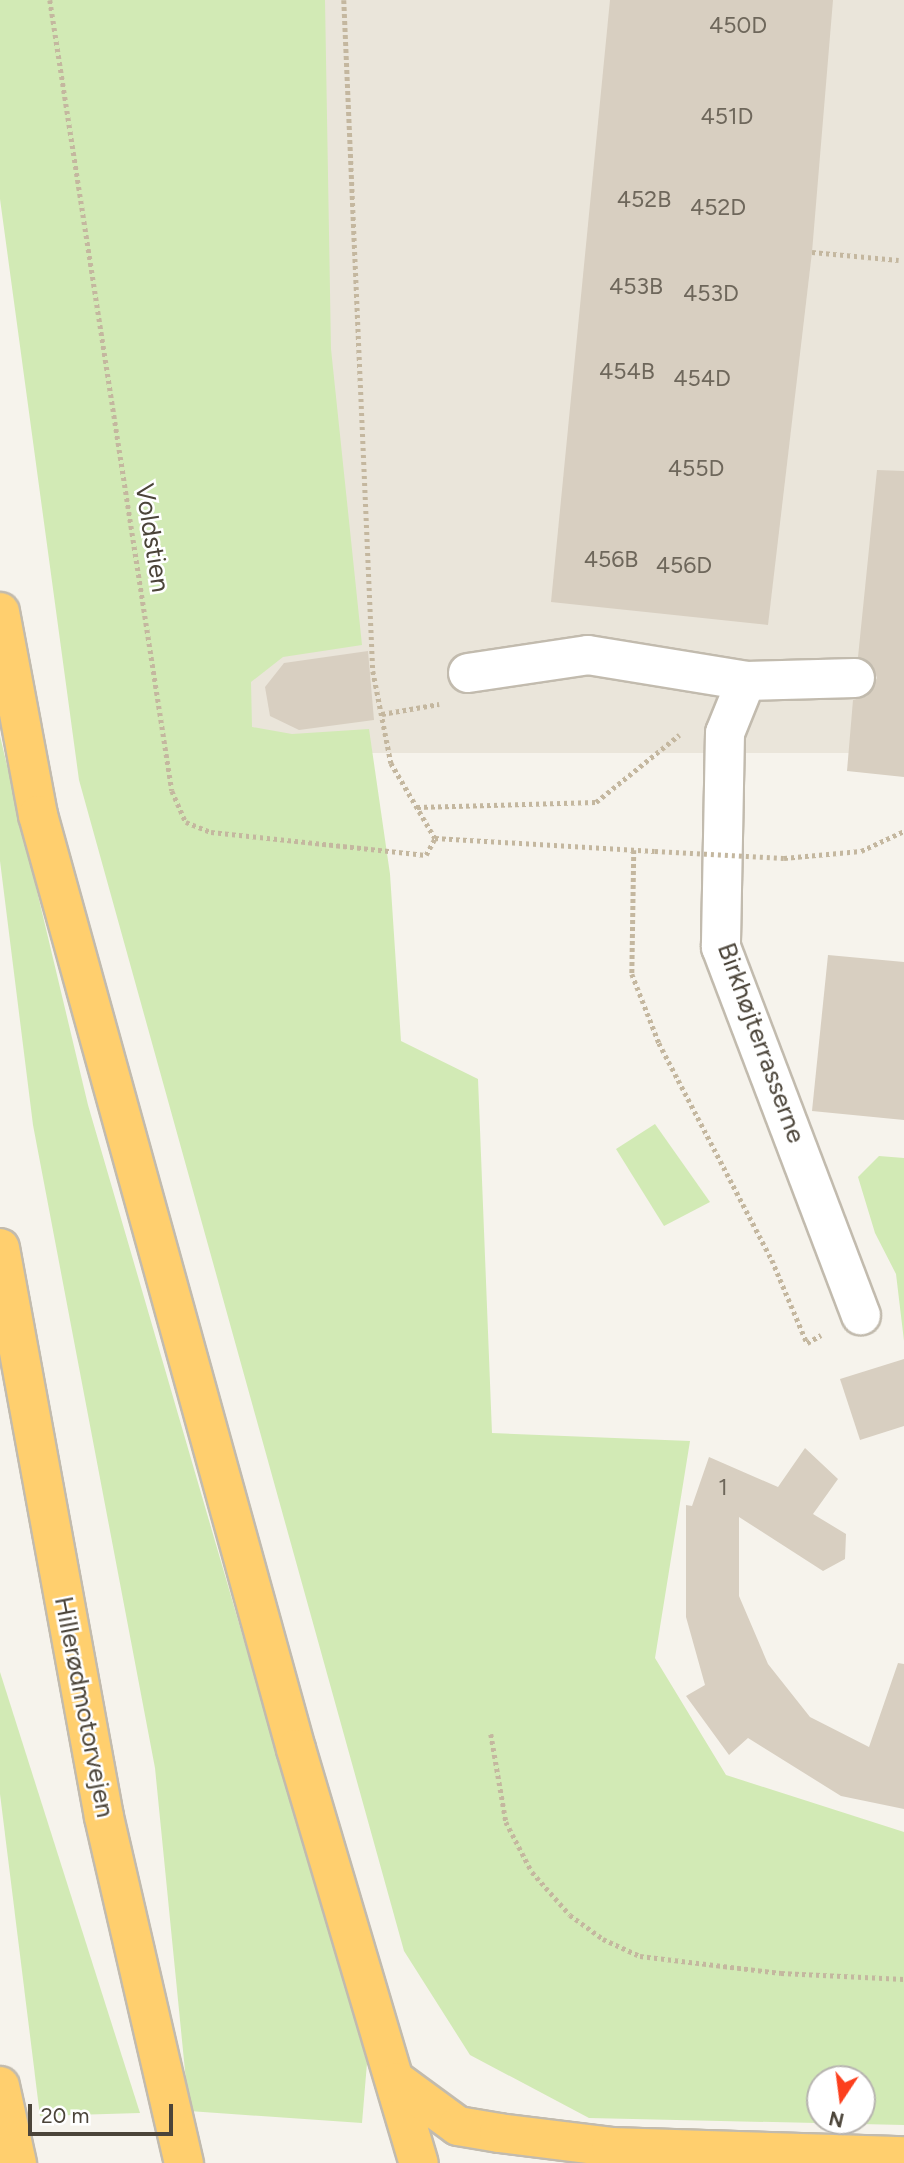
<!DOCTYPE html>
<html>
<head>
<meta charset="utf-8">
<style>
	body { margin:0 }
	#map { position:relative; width:904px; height:2163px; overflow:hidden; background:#f6f3ec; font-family:Figtree,sans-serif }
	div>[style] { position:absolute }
	.residential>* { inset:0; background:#eae5da; transform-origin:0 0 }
	.green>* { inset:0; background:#d2eab5 }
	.building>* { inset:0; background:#d8cfc1 }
	.path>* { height:4.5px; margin-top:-2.25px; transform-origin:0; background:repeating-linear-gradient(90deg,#c4b79f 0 3.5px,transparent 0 7px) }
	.roads { filter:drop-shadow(2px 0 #c2bbae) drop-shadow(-2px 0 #c2bbae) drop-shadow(0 2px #c2bbae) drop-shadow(0 -2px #c2bbae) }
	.minor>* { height:38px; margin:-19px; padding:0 19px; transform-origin:19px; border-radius:19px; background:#fff }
	.motorway>* { height:38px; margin:-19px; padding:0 19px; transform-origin:19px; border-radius:19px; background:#ffcf6e }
	.path-bridge>* { height:4.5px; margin-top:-2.25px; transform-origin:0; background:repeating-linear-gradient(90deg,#c4b79f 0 3.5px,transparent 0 7px) }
	span { translate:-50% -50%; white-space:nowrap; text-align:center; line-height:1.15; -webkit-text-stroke:5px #fff; paint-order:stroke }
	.number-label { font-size:23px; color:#6e675b }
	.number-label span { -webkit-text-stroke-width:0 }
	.street-label { font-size:26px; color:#4b4439 }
	.north { position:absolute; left:806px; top:2065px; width:70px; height:70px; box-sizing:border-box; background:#fff; border:2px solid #b7b4b0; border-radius:50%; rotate:193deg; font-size:19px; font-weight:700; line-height:28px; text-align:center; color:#4b4439 }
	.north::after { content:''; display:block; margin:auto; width:24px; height:32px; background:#fc3f1d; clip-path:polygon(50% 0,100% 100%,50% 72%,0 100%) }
	.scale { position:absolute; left:28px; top:2104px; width:145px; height:32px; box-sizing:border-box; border:4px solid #4b4439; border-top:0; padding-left:9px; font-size:21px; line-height:24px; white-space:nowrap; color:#4b4439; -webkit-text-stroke:5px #fff; paint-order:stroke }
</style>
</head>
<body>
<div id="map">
	<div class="residential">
		<div style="left:139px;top:0;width:765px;height:753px"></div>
	</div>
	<div class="green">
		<div style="clip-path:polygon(evenodd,0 0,325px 0,331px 349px,362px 645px,283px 657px,251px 682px,252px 727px,292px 734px,369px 729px,390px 874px,401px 1041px,478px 1079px,492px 1433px,690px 1441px,655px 1658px,726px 1775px,904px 1832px,904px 2125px,589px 2118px,470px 2055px,404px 1951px,79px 780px,0 199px,0 0,820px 2079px,862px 2079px,862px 2121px,820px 2121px,820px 2079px)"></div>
		<div style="clip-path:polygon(0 736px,88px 1105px,367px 2063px,362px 2123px,189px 2111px,155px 1768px,33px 1125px,0 861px)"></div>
		<div style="clip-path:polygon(655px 1124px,710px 1202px,664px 1226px,616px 1149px)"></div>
		<div style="clip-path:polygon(879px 1156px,904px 1158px,904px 1341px,896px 1274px,875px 1233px,858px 1177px)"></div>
		<div style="clip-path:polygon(0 1672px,140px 2113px,40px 2116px,0 1794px)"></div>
	</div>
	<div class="building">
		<div style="clip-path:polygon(610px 0,833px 0,812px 252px,768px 625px,551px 602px)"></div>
		<div style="clip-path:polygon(877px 470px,904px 471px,904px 777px,847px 771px,853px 700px,867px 696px,877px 678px,873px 666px,858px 657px)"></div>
		<div style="clip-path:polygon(368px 651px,374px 720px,299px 730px,270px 716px,265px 687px,284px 663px)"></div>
		<div style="clip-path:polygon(828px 955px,904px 962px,904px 1120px,812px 1111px)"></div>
		<div style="clip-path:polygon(904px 1359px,904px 1426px,860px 1440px,840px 1379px)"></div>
		<div style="clip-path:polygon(805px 1448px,838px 1479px,813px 1514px,846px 1534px,845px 1559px,823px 1571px,739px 1517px,739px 1596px,768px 1664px,810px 1717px,869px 1747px,898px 1663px,904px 1664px,904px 1809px,841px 1796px,748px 1738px,729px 1755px,686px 1696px,705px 1685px,686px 1617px,686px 1505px,692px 1506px,709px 1457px,778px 1487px)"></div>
	</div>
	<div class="path">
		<div style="left:50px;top:0;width:800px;rotate:81.23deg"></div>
		<div style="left:172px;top:791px;width:34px;rotate:66deg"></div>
		<div style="left:186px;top:822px;width:27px;rotate:22deg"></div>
		<div style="left:211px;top:832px;width:216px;rotate:6.1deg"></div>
		<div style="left:426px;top:855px;width:19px;rotate:-62deg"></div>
		<div style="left:344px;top:0;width:672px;rotate:87.53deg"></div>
		<div style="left:373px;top:671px;width:94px;rotate:78.9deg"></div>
		<div style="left:391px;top:763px;width:87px;rotate:59.6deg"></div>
		<div style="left:812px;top:252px;width:87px;rotate:5.3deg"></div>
		<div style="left:382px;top:714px;width:58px;rotate:-10deg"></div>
		<div style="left:417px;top:807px;width:179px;rotate:-1.6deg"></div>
		<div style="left:596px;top:802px;width:107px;rotate:-38.9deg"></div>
		<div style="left:435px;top:838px;width:220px;rotate:3.4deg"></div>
		<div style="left:634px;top:850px;width:124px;rotate:90.9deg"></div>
		<div style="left:632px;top:974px;width:74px;rotate:68.6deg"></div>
		<div style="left:659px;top:1043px;width:245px;rotate:62.5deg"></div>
		<div style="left:772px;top:1260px;width:90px;rotate:67.1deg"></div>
		<div style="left:807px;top:1343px;width:16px;rotate:-30deg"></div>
		<div style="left:784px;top:858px;width:77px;rotate:-5.2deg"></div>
		<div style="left:861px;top:851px;width:47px;rotate:-24.9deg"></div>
		<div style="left:491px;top:1734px;width:89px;rotate:80.3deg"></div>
		<div style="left:506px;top:1822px;width:56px;rotate:62.5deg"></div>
		<div style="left:532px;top:1872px;width:57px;rotate:48.5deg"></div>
		<div style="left:570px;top:1915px;width:41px;rotate:36deg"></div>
		<div style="left:603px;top:1939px;width:41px;rotate:24.7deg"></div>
		<div style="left:640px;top:1956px;width:142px;rotate:6.9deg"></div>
		<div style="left:781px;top:1973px;width:123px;rotate:2.8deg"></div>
	</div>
	<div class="roads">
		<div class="minor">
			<div style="left:468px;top:673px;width:121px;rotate:-8.5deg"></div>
			<div style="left:588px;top:655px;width:160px;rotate:9.3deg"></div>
			<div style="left:746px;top:681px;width:109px;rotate:-1.6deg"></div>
			<div style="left:746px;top:681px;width:56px;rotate:112deg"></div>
			<div style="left:725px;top:733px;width:214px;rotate:91.1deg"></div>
			<div style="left:721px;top:947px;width:394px;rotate:69.2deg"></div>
		</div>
		<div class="motorway">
			<div style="left:0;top:612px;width:207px;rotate:79.4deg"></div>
			<div style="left:38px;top:815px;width:969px;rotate:74.56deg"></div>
			<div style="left:296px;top:1749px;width:432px;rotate:73.5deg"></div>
			<div style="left:0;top:1248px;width:578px;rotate:79.64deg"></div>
			<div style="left:104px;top:1817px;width:355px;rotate:77deg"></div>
			<div style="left:398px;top:2082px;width:74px;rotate:36.3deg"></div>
			<div style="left:458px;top:2126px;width:42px;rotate:9.7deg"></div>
			<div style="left:499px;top:2133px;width:113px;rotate:7.1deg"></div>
			<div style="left:611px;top:2147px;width:293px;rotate:1.8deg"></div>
			<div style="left:0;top:2086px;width:79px;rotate:77.6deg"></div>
		</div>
	</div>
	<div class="path-bridge">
		<div style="left:655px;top:851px;width:129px;rotate:3.1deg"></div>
	</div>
	<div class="number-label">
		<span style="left:738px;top:25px">450D</span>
		<span style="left:727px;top:116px">451D</span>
		<span style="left:644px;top:199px">452B</span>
		<span style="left:718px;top:207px">452D</span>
		<span style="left:636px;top:286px">453B</span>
		<span style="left:711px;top:293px">453D</span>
		<span style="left:627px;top:371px">454B</span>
		<span style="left:702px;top:378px">454D</span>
		<span style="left:696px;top:468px">455D</span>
		<span style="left:611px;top:559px">456B</span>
		<span style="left:684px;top:565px">456D</span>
		<span style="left:723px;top:1487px">1</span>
	</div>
	<div class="street-label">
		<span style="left:152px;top:538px;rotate:81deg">Voldstien</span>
		<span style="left:761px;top:1043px;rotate:70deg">Birkhøjterrasserne</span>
		<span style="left:84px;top:1707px;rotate:79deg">Hillerødmotorvejen</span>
	</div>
	<div class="north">N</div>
	<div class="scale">20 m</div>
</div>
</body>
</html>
